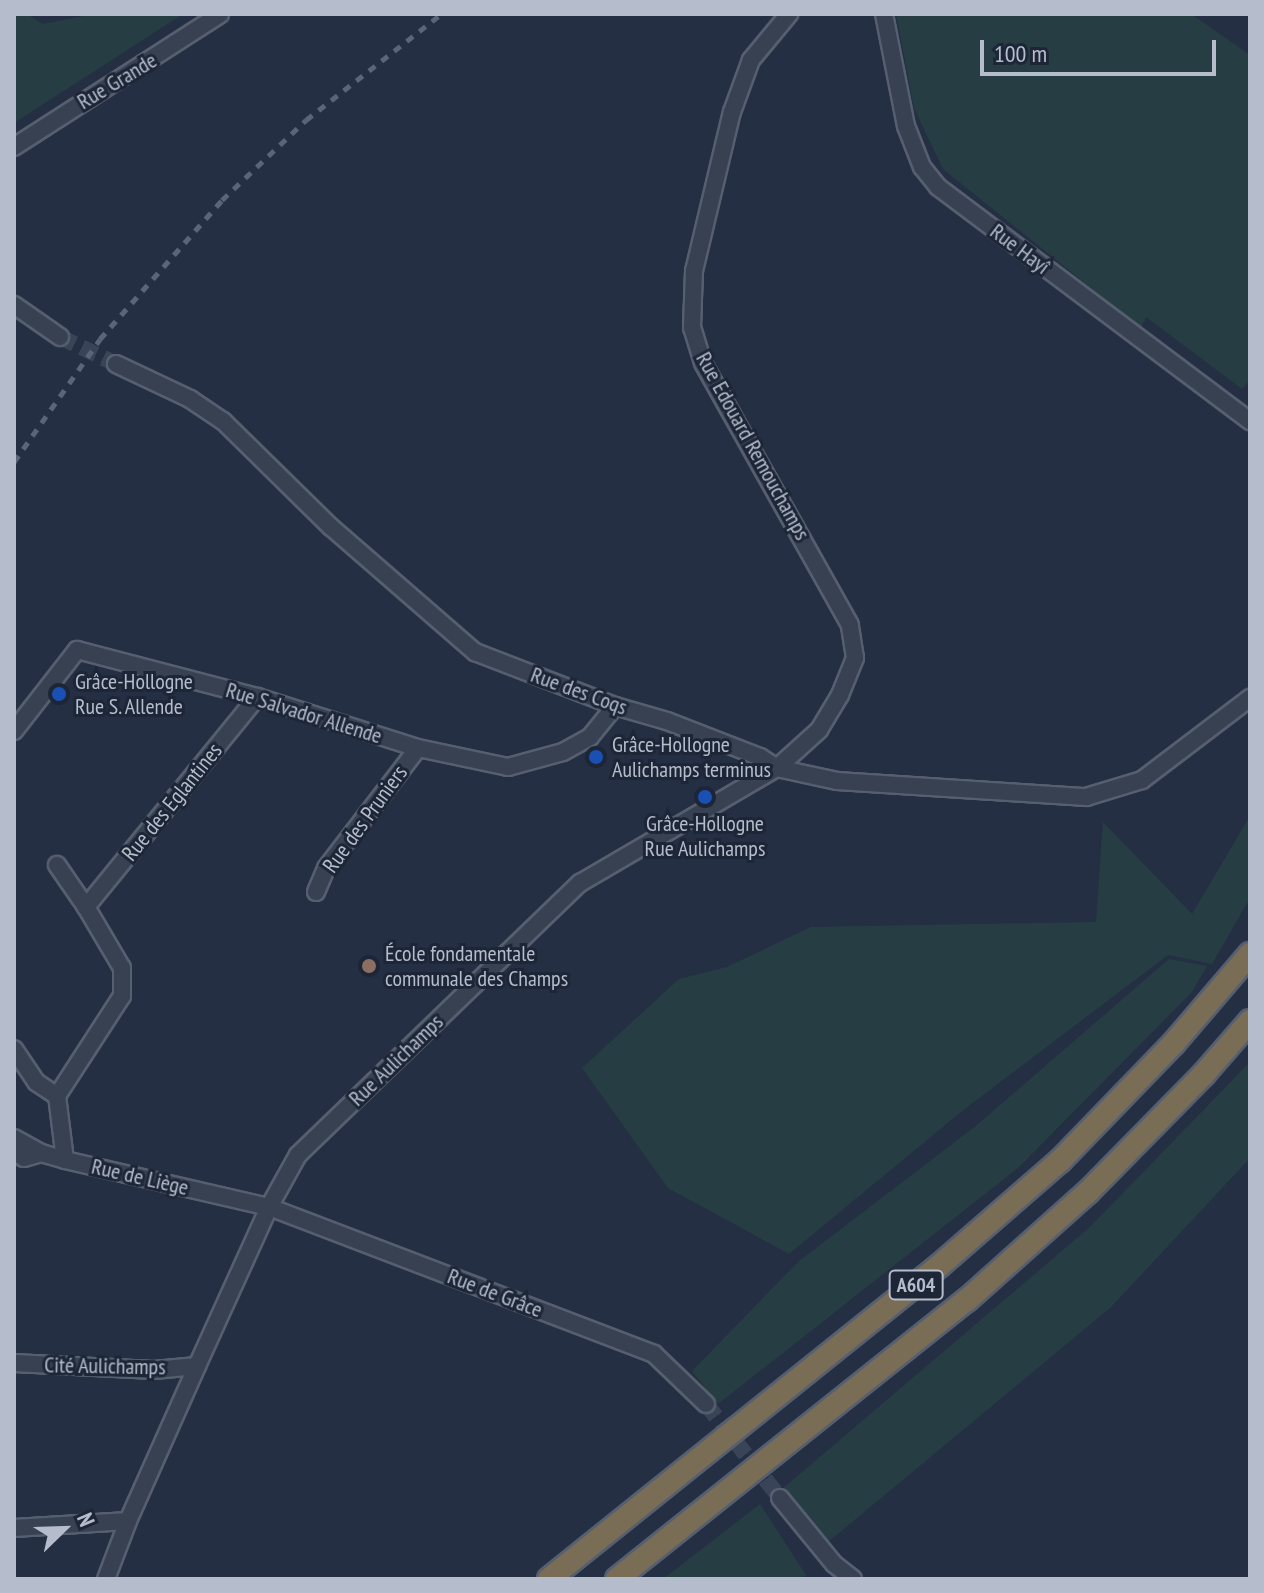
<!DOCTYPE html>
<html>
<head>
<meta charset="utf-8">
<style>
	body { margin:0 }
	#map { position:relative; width:1264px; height:1593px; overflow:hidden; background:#242f43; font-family:"PT Sans Narrow",sans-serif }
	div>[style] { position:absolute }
	.green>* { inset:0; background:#263e43 }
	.minor-tunnel>* { height:16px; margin-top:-8px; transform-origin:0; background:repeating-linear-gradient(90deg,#3a4458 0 16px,transparent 0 24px) }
	.roads { filter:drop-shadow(2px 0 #565f6f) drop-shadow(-2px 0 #565f6f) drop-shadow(0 2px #565f6f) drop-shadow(0 -2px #565f6f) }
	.minor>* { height:16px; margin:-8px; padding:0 8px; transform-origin:8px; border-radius:8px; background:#384152 }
	.highway>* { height:22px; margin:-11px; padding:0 11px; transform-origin:11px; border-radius:11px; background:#796d55 }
	.rail>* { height:5px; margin-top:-2.5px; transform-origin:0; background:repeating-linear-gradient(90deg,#5a6579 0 8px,transparent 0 16px) }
	.dots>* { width:22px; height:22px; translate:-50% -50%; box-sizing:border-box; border:4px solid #1d2637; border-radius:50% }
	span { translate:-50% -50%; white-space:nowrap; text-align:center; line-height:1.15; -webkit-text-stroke:6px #1d2637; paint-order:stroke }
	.shield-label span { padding:2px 6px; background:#1d2637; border:2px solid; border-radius:6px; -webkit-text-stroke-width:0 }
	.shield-label { font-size:20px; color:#b5bdcc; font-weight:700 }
	.street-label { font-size:22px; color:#b5bdcc }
	.poi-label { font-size:22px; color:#b5bdcc }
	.left { translate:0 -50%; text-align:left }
	.frame { position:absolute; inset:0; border:16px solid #b5bdcc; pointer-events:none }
	.north { position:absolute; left:24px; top:1489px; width:80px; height:80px; -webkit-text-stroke:6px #1d2637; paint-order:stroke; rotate:67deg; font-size:22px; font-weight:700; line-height:32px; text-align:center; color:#b5bdcc }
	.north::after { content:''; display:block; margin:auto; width:28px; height:36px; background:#b5bdcc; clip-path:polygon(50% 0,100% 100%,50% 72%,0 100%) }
	.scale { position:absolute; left:980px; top:40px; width:236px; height:36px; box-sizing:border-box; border:4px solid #b5bdcc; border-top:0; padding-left:10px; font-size:24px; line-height:28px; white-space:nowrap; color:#b5bdcc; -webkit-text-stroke:6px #1d2637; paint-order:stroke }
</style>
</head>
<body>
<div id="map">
	<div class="green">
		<div style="clip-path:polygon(14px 14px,27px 14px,43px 24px,94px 14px,183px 14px,14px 123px)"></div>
		<div style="clip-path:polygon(896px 14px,1191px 14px,1250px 55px,1250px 380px,1242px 389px,1146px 317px,1141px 328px,943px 169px,914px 108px)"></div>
		<div style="clip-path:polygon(1250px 816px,1250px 898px,1212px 964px,1168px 955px,962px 1111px,789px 1254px,668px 1188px,582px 1068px,679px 979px,727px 967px,811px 927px,1096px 922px,1103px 822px,1192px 914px)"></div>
		<div style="clip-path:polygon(1169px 959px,1207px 966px,1192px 992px,1018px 1168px,718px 1404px,692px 1371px,798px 1262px,977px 1125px)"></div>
		<div style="clip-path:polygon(1250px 1062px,1250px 1158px,1111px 1307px,828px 1542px,781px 1490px,1090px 1227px)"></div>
		<div style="clip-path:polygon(760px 1504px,806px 1575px,801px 1579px,663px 1579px)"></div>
	</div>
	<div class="minor-tunnel">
		<div style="left:60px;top:337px;width:62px;rotate:25.7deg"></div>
		<div style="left:706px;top:1404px;width:120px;rotate:51.8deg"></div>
	</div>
	<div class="roads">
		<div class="minor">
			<div style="left:884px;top:14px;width:114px;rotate:78.9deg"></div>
			<div style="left:906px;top:126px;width:44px;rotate:68.7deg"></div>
			<div style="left:922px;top:167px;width:26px;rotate:51deg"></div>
			<div style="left:938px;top:187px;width:390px;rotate:36.9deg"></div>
			<div style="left:14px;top:147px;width:245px;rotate:-32.8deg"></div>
			<div style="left:14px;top:305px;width:56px;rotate:34.8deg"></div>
			<div style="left:116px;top:364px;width:82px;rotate:25.3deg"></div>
			<div style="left:190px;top:399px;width:40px;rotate:34deg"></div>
			<div style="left:223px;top:421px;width:151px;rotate:44.5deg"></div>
			<div style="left:331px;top:527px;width:191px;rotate:41deg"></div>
			<div style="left:475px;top:652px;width:150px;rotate:21.1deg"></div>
			<div style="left:615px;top:706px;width:54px;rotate:16.1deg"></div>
			<div style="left:667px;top:721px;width:100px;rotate:21.2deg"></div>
			<div style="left:760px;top:757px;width:20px;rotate:33deg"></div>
			<div style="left:777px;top:768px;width:61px;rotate:12.2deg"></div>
			<div style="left:837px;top:781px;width:250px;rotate:3.7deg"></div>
			<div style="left:1086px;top:797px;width:59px;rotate:-16.9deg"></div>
			<div style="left:1142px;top:780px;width:136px;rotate:-37.2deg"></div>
			<div style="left:14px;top:731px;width:103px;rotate:-52.1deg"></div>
			<div style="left:77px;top:650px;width:186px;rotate:14.6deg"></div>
			<div style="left:257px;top:697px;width:169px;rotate:17.6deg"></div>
			<div style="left:418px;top:748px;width:92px;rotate:11.9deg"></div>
			<div style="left:508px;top:767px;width:57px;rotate:-15.3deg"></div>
			<div style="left:563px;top:752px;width:31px;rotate:-29deg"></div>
			<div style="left:590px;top:737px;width:40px;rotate:-51deg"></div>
			<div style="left:57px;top:865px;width:51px;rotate:55.4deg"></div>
			<div style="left:316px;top:892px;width:26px;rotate:-67deg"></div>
			<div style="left:326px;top:868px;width:151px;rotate:-52.5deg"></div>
			<div style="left:14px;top:1049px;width:40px;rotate:56deg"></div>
			<div style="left:36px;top:1082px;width:25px;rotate:34deg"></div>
			<div style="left:14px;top:1138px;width:31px;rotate:29deg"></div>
			<div style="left:41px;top:1153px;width:25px;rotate:16deg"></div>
			<div style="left:65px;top:1160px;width:209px;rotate:13deg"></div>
			<div style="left:269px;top:1207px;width:412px;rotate:20.9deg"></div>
			<div style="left:654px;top:1354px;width:72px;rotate:43.9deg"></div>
			<div style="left:14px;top:1151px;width:12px;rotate:35deg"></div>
			<div style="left:24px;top:1158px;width:18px;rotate:-16deg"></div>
			<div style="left:65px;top:1160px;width:64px;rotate:-97.1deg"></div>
			<div style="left:57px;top:1096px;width:119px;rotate:-57deg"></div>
			<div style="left:122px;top:996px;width:28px;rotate:-90deg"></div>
			<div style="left:122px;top:968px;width:71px;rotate:-120.5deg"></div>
			<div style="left:86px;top:907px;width:271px;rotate:-50.8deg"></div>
			<div style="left:14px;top:1363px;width:140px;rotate:2.9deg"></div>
			<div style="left:154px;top:1370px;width:43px;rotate:-5.3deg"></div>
			<div style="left:780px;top:1498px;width:85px;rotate:50.7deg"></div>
			<div style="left:834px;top:1564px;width:24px;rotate:38deg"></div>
			<div style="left:14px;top:1528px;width:114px;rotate:-3.5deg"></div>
			<div style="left:106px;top:1579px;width:62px;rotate:-69.2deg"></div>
			<div style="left:128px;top:1521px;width:170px;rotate:-66deg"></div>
			<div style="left:197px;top:1366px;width:175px;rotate:-65.6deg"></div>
			<div style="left:269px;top:1207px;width:60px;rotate:-60.9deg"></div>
			<div style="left:298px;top:1155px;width:392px;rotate:-44deg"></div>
			<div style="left:580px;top:883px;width:228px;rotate:-30.3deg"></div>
			<div style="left:777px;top:768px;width:57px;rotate:-42.1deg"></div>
			<div style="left:819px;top:730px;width:41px;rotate:-59deg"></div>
			<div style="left:840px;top:695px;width:40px;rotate:-68deg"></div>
			<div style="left:855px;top:658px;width:33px;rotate:-99deg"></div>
			<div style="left:850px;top:625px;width:300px;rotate:-119.3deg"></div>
			<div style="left:703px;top:363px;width:37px;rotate:-107deg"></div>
			<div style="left:692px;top:328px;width:57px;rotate:-88deg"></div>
			<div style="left:694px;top:271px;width:163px;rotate:-76.6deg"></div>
			<div style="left:732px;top:112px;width:55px;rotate:-69.9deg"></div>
			<div style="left:751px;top:60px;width:60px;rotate:-50.4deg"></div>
		</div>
		<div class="highway">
			<div style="left:549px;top:1579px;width:500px;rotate:-38.75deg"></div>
			<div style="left:939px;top:1266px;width:160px;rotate:-41deg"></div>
			<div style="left:1060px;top:1161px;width:164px;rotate:-46deg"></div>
			<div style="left:1174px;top:1043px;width:117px;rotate:-49.5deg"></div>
			<div style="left:617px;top:1579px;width:448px;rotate:-38.6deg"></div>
			<div style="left:967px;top:1300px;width:162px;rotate:-41.8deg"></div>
			<div style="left:1088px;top:1192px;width:165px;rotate:-45.5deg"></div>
			<div style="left:1204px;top:1074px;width:70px;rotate:-49deg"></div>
		</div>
	</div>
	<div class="rail">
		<div style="left:14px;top:462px;width:150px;rotate:-55deg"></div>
		<div style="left:100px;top:339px;width:185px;rotate:-48.7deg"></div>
		<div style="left:222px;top:200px;width:116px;rotate:-43.6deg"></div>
		<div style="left:306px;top:120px;width:172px;rotate:-38.1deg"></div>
	</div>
	<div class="dots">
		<div style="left:59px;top:694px;background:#1a4fb4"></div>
		<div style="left:596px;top:757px;background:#1a4fb4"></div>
		<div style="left:705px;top:797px;background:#1a4fb4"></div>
		<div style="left:369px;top:966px;background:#8d6e63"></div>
	</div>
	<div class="shield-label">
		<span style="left:916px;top:1285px">A604</span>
	</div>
	<div class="street-label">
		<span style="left:117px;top:81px;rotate:-31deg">Rue Grande</span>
		<span style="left:1020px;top:249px;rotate:37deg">Rue Hayî</span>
		<span style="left:753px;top:446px;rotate:61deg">Rue Edouard Remouchamps</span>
		<span style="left:579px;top:691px;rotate:20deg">Rue des Coqs</span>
		<span style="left:304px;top:713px;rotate:17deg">Rue Salvador Allende</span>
		<span style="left:172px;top:802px;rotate:-51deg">Rue des Eglantines</span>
		<span style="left:365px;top:819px;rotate:-54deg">Rue des Pruniers</span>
		<span style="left:396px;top:1060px;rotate:-44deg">Rue Aulichamps</span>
		<span style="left:140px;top:1177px;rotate:13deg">Rue de Liège</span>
		<span style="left:495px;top:1293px;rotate:21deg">Rue de Grâce</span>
		<span style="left:105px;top:1366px;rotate:1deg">Cité Aulichamps</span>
	</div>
	<div class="poi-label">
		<span class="left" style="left:75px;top:694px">Grâce-Hollogne<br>Rue S. Allende</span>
		<span class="left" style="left:612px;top:757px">Grâce-Hollogne<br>Aulichamps terminus</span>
		<span style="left:705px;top:836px">Grâce-Hollogne<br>Rue Aulichamps</span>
		<span class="left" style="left:385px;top:966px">École fondamentale<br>communale des Champs</span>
	</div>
	<div class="frame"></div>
	<div class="north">N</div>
	<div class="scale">100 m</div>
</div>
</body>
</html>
